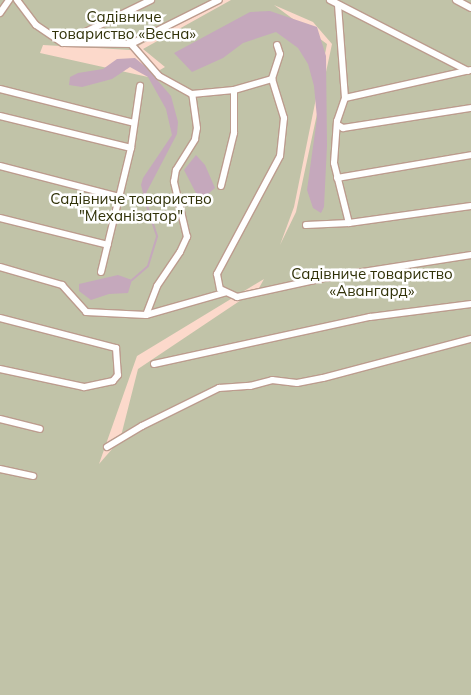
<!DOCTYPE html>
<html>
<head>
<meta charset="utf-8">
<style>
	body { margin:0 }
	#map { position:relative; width:471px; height:695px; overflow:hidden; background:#fcd9cb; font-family:Mulish,sans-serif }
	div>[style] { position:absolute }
	.green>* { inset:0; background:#c1c3a8 }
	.water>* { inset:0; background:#c5a8bc }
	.stream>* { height:2px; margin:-1px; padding:0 1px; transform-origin:1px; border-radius:1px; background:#c5a8bc }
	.roads { filter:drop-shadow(1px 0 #bc9c8e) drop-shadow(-1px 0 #bc9c8e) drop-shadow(0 1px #bc9c8e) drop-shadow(0 -1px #bc9c8e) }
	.minor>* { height:6px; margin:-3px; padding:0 3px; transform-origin:3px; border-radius:3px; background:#fff }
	span { translate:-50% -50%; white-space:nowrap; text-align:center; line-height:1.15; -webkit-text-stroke:5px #fff; paint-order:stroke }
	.park-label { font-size:15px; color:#303107 }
</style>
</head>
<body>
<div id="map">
	<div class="green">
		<div style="clip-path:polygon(evenodd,0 0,221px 0,131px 50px,43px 45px,40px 53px,148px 77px,165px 67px,143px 49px,231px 0,471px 0,471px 695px,0 695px,0 0,274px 5px,313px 22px,332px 44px,296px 212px,280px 245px,294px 207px,327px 44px,274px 5px,0 0,264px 279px,259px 288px,138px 369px,120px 440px,99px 464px,137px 356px,264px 279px)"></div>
	</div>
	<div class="water">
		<div style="clip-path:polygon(270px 11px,317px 27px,326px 56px,327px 146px,324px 207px,321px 213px,313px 208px,307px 190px,317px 118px,314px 86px,308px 64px,298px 48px,276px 32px,243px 43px,223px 58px,192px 72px,174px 53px,250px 12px)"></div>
		<div style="clip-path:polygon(135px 58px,146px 67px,171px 96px,178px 122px,177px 134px,144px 197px,141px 185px,143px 178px,172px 135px,166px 109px,148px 77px,130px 67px,112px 79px,82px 87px,69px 85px,70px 77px,78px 73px,103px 69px,117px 59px)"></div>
		<div style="clip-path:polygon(196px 155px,205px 165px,215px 188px,208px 194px,198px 197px,184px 170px)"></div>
		<div style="clip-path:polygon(118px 275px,132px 280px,128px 293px,109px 294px,91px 300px,79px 291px,79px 284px)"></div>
	</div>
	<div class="stream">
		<div style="left:132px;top:280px;width:21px;rotate:-41deg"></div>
		<div style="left:148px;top:266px;width:31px;rotate:-73deg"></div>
		<div style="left:157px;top:236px;width:41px;rotate:-108.4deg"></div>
	</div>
	<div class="roads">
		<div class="minor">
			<div style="left:17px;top:0;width:31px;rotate:53deg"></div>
			<div style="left:36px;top:25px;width:32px;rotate:34deg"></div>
			<div style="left:63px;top:43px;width:68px;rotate:0.8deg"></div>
			<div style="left:131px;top:44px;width:43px;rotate:48.8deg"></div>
			<div style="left:159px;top:76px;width:38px;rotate:29deg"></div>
			<div style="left:192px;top:94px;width:42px;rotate:-5.4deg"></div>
			<div style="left:234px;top:90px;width:40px;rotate:-16deg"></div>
			<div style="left:330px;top:0;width:155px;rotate:27.2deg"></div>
			<div style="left:456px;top:0;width:17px;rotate:28deg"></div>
			<div style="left:338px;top:5px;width:93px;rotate:85.7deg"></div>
			<div style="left:345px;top:98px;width:24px;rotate:109deg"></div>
			<div style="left:337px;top:121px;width:42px;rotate:94.1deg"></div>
			<div style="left:334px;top:163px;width:62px;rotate:76deg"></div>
			<div style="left:349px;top:223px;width:123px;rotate:-7.9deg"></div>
			<div style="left:0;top:13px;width:16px;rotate:-55deg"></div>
			<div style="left:63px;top:43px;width:98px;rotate:-26deg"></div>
			<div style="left:131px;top:44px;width:98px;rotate:-26.6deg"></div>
			<div style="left:277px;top:45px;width:9px;rotate:72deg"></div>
			<div style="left:280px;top:54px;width:26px;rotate:108deg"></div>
			<div style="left:272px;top:79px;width:41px;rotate:72.9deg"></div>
			<div style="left:284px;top:118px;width:38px;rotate:96deg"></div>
			<div style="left:280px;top:156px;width:134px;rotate:118.1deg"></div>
			<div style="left:217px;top:274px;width:15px;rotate:79deg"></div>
			<div style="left:220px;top:289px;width:19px;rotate:25deg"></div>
			<div style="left:237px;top:297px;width:89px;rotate:-12.3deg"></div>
			<div style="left:324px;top:278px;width:149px;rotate:-8.9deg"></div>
			<div style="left:0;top:89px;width:138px;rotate:14.2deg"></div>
			<div style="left:345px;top:98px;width:128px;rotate:-12.6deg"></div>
			<div style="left:0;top:116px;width:135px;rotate:13.7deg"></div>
			<div style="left:338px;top:125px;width:6px;rotate:31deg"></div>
			<div style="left:343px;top:128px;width:130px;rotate:-8.9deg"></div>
			<div style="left:0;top:166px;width:124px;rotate:14.5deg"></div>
			<div style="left:337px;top:178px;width:136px;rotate:-9.7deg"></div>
			<div style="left:221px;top:186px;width:55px;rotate:-76.2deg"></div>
			<div style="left:234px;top:133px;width:43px;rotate:-90deg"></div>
			<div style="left:0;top:218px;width:111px;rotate:14deg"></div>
			<div style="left:306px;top:225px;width:43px;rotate:-2.7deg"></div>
			<div style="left:0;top:267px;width:65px;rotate:16.2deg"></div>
			<div style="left:62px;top:285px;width:36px;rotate:48deg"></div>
			<div style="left:86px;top:312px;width:60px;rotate:2.9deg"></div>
			<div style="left:146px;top:315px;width:31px;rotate:-69deg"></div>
			<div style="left:157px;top:286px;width:41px;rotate:-55.9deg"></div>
			<div style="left:180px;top:252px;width:17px;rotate:-65deg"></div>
			<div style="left:187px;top:237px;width:57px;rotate:-103.3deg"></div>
			<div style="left:174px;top:182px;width:12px;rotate:-81deg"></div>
			<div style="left:176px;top:170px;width:36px;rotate:-58deg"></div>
			<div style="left:195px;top:139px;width:11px;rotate:-80deg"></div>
			<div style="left:197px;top:128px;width:34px;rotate:-98deg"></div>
			<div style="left:101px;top:272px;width:128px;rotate:-76.4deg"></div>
			<div style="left:131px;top:148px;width:63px;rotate:-81.7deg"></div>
			<div style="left:146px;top:315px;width:81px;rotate:-15.8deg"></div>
			<div style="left:0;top:318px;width:120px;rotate:14.5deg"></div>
			<div style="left:116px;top:348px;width:27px;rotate:86deg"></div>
			<div style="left:118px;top:375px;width:8px;rotate:130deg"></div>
			<div style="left:113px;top:381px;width:30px;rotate:168deg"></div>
			<div style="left:84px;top:387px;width:86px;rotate:-167.9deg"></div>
			<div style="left:154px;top:364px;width:221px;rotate:-12.3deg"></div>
			<div style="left:370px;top:317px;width:102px;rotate:-7.3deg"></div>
			<div style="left:0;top:419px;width:41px;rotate:14deg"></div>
			<div style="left:107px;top:447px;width:41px;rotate:-31deg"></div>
			<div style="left:142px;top:426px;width:86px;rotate:-26.3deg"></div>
			<div style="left:219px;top:388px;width:31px;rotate:-4deg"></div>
			<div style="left:250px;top:386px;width:23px;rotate:-15deg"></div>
			<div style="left:272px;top:380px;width:25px;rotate:7deg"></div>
			<div style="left:297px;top:383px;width:26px;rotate:-11deg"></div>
			<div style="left:323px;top:378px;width:153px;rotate:-14.8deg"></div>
			<div style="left:0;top:469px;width:34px;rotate:12deg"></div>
		</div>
	</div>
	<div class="park-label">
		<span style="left:124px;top:25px">Садівниче<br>товариство «Весна»</span>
		<span style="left:131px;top:207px">Садівниче товариство<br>"Механізатор"</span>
		<span style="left:372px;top:282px">Садівниче товариство<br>«Авангард»</span>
	</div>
</div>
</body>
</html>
